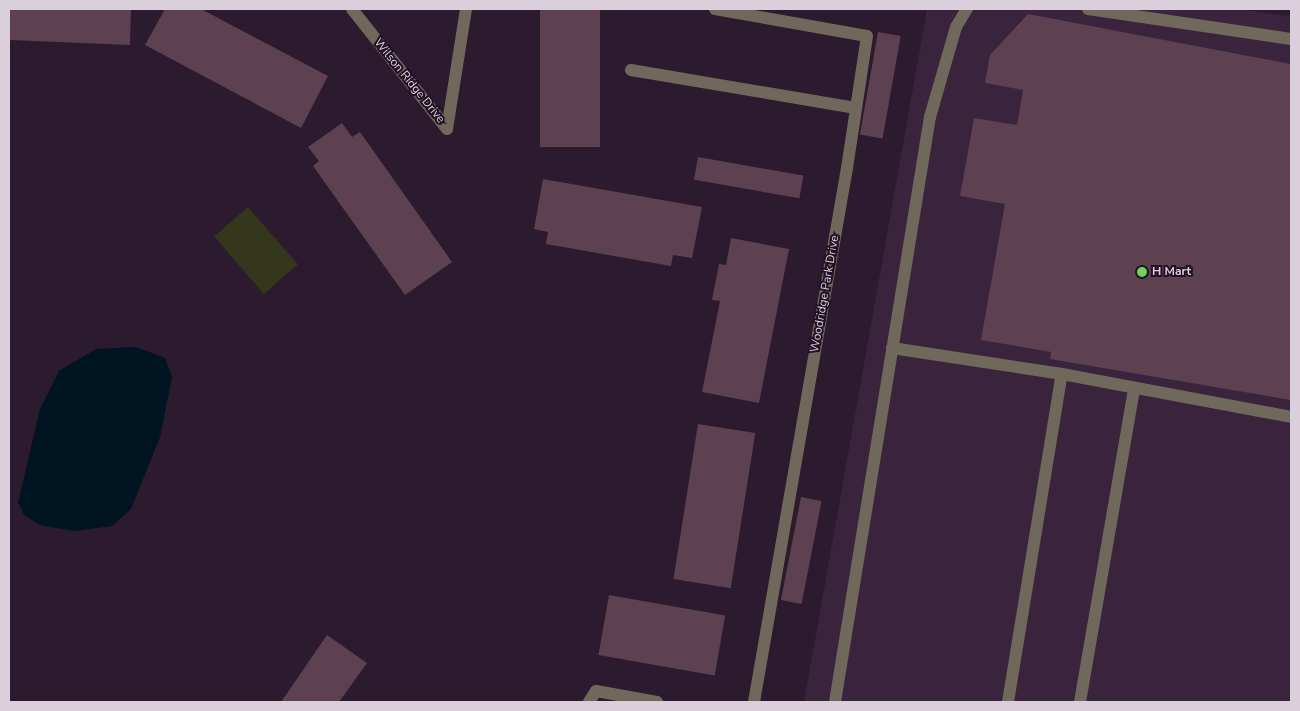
<!DOCTYPE html>
<html>
<head>
<meta charset="utf-8">
<style>
	body { margin:0 }
	#map { position:relative; width:1300px; height:711px; overflow:hidden; background:#2c1a2e; font-family:"Nunito Sans",sans-serif }
	div>[style] { position:absolute }
	.built>* { inset:0; background:#3a243d }
	.green>* { inset:0; background:#35371d; transform-origin:0 0 }
	.water>* { inset:0; background:#001421 }
	.building>* { inset:0; background:#5d4151; transform-origin:0 0 }
	.minor>* { height:12px; margin:-6px; padding:0 6px; transform-origin:6px; border-radius:6px; background:#6f685b }
	.dots>* { width:14px; height:14px; translate:-50% -50%; box-sizing:border-box; border:2px solid #221124; border-radius:50% }
	span { translate:-50% -50%; white-space:nowrap; text-align:center; line-height:1.15; -webkit-text-stroke:4px #221124; paint-order:stroke }
	.street-label { font-size:12px; color:#dbcfdc }
	.poi-label { font-size:12px; color:#dbcfdc; font-weight:700 }
	.left { translate:0 -50%; text-align:left }
	.frame { position:absolute; inset:0; border:10px solid #dbcfdc; pointer-events:none }
</style>
</head>
<body>
<div id="map">
	<div class="built">
		<div style="clip-path:polygon(927px 9px,1239px 9px,1291px 17px,1291px 702px,804px 702px)"></div>
	</div>
	<div class="green">
		<div style="left:248px;top:207px;width:76px;height:45px;rotate:49deg"></div>
	</div>
	<div class="water">
		<div style="clip-path:polygon(136px 347px,165px 358px,172px 377px,160px 437px,131px 509px,112px 526px,74px 531px,40px 525px,24px 515px,18px 503px,40px 409px,59px 371px,96px 349px)"></div>
	</div>
	<div class="building">
		<div style="clip-path:polygon(9px 9px,131px 9px,130px 45px,9px 40px)"></div>
		<div style="clip-path:polygon(165px 9px,201px 9px,328px 76px,301px 128px,145px 45px)"></div>
		<div style="left:540px;top:9px;width:60px;height:138px"></div>
		<div style="clip-path:polygon(1028px 14px,1291px 64px,1291px 400px,1050px 359px,1051px 352px,981px 340px,1005px 204px,960px 196px,974px 118px,1017px 125px,1023px 90px,985px 83px,990px 55px)"></div>
		<div style="left:878px;top:32px;width:23px;height:104px;rotate:10deg"></div>
		<div style="clip-path:polygon(342px 123px,352px 137px,360px 132px,452px 262px,405px 295px,313px 166px,319px 161px,308px 147px)"></div>
		<div style="left:698px;top:157px;width:107px;height:23px;rotate:10deg"></div>
		<div style="clip-path:polygon(543px 179px,702px 207px,692px 258px,673px 255px,671px 266px,546px 244px,548px 232px,534px 229px)"></div>
		<div style="clip-path:polygon(731px 238px,789px 249px,759px 403px,702px 392px,720px 301px,712px 300px,719px 264px,726px 265px)"></div>
		<div style="left:698px;top:424px;width:58px;height:157px;rotate:9deg"></div>
		<div style="left:801px;top:497px;width:21px;height:105px;rotate:11deg"></div>
		<div style="left:609px;top:595px;width:118px;height:61px;rotate:10deg"></div>
		<div style="clip-path:polygon(327px 635px,367px 663px,339px 702px,281px 702px)"></div>
	</div>
	<div class="minor">
		<div style="left:352px;top:9px;width:153px;rotate:51.6deg"></div>
		<div style="left:447px;top:129px;width:121px;rotate:-81deg"></div>
		<div style="left:715px;top:9px;width:154px;rotate:10.1deg"></div>
		<div style="left:867px;top:36px;width:134px;rotate:98.6deg"></div>
		<div style="left:847px;top:168px;width:542px;rotate:99.88deg"></div>
		<div style="left:1088px;top:9px;width:205px;rotate:8.4deg"></div>
		<div style="left:631px;top:70px;width:228px;rotate:9.6deg"></div>
		<div style="left:892px;top:348px;width:172px;rotate:8.7deg"></div>
		<div style="left:1062px;top:374px;width:233px;rotate:10.6deg"></div>
		<div style="left:589px;top:702px;width:13px;rotate:-58deg"></div>
		<div style="left:596px;top:691px;width:62px;rotate:10.2deg"></div>
		<div style="left:835px;top:702px;width:593px;rotate:-80.78deg"></div>
		<div style="left:930px;top:117px;width:94px;rotate:-73.9deg"></div>
		<div style="left:956px;top:27px;width:21px;rotate:-59deg"></div>
		<div style="left:1008px;top:702px;width:332px;rotate:-80.7deg"></div>
		<div style="left:1080px;top:702px;width:319px;rotate:-80.2deg"></div>
	</div>
	<div class="dots">
		<div style="left:1142px;top:272px;background:#71d25e"></div>
	</div>
	<div class="street-label">
		<span style="left:409px;top:81px;rotate:51deg">Wilson Ridge Drive</span>
		<span style="left:825px;top:294px;rotate:-80deg">Woodridge Park Drive</span>
	</div>
	<div class="poi-label">
		<span class="left" style="left:1152px;top:272px">H Mart</span>
	</div>
	<div class="frame"></div>
</div>
</body>
</html>
